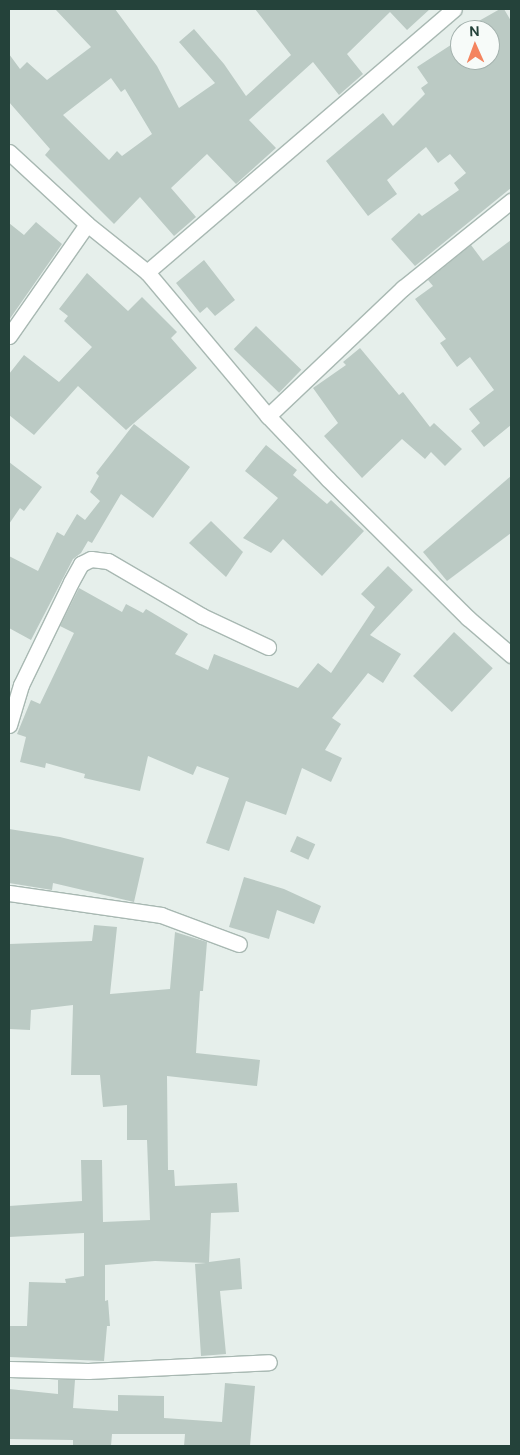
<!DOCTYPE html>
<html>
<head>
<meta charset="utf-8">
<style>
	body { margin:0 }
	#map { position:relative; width:520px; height:1455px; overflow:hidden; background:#e6efeb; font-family:"DM Sans",sans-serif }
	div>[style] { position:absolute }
	.building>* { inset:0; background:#bbcac4; transform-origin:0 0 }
	.roads { filter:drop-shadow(1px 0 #a8b8b2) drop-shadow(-1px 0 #a8b8b2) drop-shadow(0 1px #a8b8b2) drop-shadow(0 -1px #a8b8b2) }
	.minor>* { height:15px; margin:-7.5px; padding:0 7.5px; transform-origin:7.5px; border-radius:7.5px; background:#fff }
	span { translate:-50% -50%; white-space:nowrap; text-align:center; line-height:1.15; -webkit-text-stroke:4.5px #f7fbf9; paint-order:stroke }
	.frame { position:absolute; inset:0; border:10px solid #24423a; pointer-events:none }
	.north { position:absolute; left:450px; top:20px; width:50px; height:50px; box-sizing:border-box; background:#f7fbf9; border:1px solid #a3b1ad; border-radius:50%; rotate:358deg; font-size:14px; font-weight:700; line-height:20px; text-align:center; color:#24423a }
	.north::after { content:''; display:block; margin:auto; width:18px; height:22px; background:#f4845f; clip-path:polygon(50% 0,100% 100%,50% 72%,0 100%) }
</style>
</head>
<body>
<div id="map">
	<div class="building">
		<div style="clip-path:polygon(evenodd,55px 9px,115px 9px,157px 66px,179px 108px,215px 83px,179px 42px,194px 29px,224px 64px,246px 96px,291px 55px,255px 9px,430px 9px,407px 30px,390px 12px,347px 54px,363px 74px,339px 95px,313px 62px,249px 120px,276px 148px,236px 184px,207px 154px,171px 188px,196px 217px,174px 236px,140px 197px,114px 224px,45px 155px,50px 149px,9px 102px,9px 54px,20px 69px,27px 62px,47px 80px,91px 47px,55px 9px,111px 78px,121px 92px,125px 89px,152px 134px,122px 156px,117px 151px,109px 160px,63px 115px,111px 78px)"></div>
		<div style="clip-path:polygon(500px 9px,504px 9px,511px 21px,511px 188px,415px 266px,391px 239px,419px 213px,422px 216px,459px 190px,454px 183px,466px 173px,450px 154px,438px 163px,426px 147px,387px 180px,397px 194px,368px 216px,326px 161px,383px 113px,393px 126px,425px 94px,421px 88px,428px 83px,417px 67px,460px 39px,460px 60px,490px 60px,490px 30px,472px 30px,470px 26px)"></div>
		<div style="clip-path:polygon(36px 222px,62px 244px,9px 320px,9px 223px,24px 235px)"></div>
		<div style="clip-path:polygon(511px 240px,511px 425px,484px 447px,471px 431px,480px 423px,469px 409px,494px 390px,470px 357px,457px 367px,440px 343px,446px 339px,415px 299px,433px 286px,428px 280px,471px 245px,483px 261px)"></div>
		<div style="clip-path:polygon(204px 260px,235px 300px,215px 316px,207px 307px,200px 313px,176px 283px)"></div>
		<div style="clip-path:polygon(87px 273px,128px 311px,142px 297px,177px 332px,171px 338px,197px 368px,126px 430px,78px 386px,34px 435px,9px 415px,9px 374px,24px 355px,59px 382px,92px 347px,64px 321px,68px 316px,59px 309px)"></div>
		<div style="left:256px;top:326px;width:63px;height:32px;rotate:44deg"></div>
		<div style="clip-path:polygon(360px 348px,399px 395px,403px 392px,430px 427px,434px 423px,462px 449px,445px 466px,431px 452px,425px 459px,402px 439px,362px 478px,324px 436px,338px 423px,313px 388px,346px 365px,343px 362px)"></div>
		<div style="clip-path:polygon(134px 424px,190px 467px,153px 518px,121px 494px,92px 543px,88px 541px,81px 553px,73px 559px,31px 640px,9px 628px,9px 556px,38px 571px,57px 532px,64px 536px,77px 514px,85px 520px,100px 501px,90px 492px,99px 476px,96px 473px)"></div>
		<div style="clip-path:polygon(266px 445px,297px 470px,293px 475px,327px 504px,331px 500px,364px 531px,322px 576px,283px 539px,271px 553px,243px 538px,278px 498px,245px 471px)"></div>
		<div style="clip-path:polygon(9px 462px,42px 487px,24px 511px,20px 508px,9px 524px)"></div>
		<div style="clip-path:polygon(511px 476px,511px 533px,447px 581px,423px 552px)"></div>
		<div style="clip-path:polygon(211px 521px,243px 552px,226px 577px,189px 543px)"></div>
		<div style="clip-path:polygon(388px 566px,413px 590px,370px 635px,401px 654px,383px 683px,368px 673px,332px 718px,341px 724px,325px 750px,342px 758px,331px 782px,302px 768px,286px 815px,246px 801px,229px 851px,206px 843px,229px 778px,197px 766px,193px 775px,148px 756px,140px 791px,84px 778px,85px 774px,46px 763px,45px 768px,20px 762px,26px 737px,17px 734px,31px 700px,40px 704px,74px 633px,60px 626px,79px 588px,122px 612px,126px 604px,143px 613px,146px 609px,188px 634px,175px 654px,208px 670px,214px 654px,298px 688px,318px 663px,331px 673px,375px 607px,361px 594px)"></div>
		<div style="left:454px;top:632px;width:53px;height:60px;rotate:43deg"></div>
		<div style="clip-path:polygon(9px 829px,60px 837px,144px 858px,134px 902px,53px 883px,52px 890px,9px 883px)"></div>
		<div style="left:297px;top:836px;width:20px;height:17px;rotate:24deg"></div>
		<div style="clip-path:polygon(244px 877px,284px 889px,321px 906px,314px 924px,277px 910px,269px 939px,229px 927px)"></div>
		<div style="clip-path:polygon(94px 925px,117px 927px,110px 994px,170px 989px,175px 932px,207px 942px,203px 991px,200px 991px,196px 1053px,260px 1060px,257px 1086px,167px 1076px,168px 1170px,174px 1170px,175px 1186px,237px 1183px,239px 1212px,211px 1213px,209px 1262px,240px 1258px,242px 1289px,220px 1291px,226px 1354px,201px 1356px,195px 1264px,206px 1263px,155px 1261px,105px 1265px,105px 1301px,108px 1300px,110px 1326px,107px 1326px,104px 1361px,9px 1357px,9px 1326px,27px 1326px,29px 1282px,66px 1283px,65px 1279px,84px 1276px,84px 1233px,9px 1237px,9px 1206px,82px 1201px,81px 1160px,102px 1160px,103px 1222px,150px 1220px,147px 1140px,127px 1140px,127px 1105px,103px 1107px,100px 1075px,71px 1075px,73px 1005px,31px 1010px,30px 1030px,9px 1029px,9px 944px,92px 941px)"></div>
		<div style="clip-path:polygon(58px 1380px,75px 1380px,73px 1408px,118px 1411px,118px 1395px,164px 1396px,164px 1418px,222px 1422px,225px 1383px,255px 1386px,250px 1446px,184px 1446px,185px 1434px,112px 1434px,111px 1446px,73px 1446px,73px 1440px,9px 1439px,9px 1389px,58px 1394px)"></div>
	</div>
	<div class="roads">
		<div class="minor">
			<div style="left:9px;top:152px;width:106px;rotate:42.7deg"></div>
			<div style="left:87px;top:224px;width:77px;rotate:38.7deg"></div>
			<div style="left:147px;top:272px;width:188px;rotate:50deg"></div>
			<div style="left:268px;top:416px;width:87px;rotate:46.4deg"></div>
			<div style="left:328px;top:479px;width:197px;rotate:44.8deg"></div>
			<div style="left:468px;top:618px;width:57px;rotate:40.7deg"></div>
			<div style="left:147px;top:272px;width:404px;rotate:-40.6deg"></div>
			<div style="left:9px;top:336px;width:136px;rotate:-55.1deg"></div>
			<div style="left:268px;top:416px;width:186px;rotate:-43.5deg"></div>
			<div style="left:403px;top:288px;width:139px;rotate:-38.9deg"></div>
			<div style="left:9px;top:725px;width:42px;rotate:-73.3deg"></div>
			<div style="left:21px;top:685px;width:114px;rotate:-64.1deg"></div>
			<div style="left:71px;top:582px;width:21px;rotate:-61deg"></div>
			<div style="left:81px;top:564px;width:11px;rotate:-27deg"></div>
			<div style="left:91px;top:559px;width:17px;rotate:7deg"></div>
			<div style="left:108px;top:561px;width:109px;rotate:30.3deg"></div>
			<div style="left:202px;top:616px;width:73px;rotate:25.2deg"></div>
			<div style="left:9px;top:893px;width:154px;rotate:8.2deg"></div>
			<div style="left:161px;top:915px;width:83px;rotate:20.4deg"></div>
			<div style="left:9px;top:1369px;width:79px;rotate:1.5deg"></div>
			<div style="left:88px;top:1371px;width:181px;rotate:-2.8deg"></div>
		</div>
	</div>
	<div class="frame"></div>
	<div class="north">N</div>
</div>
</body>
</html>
